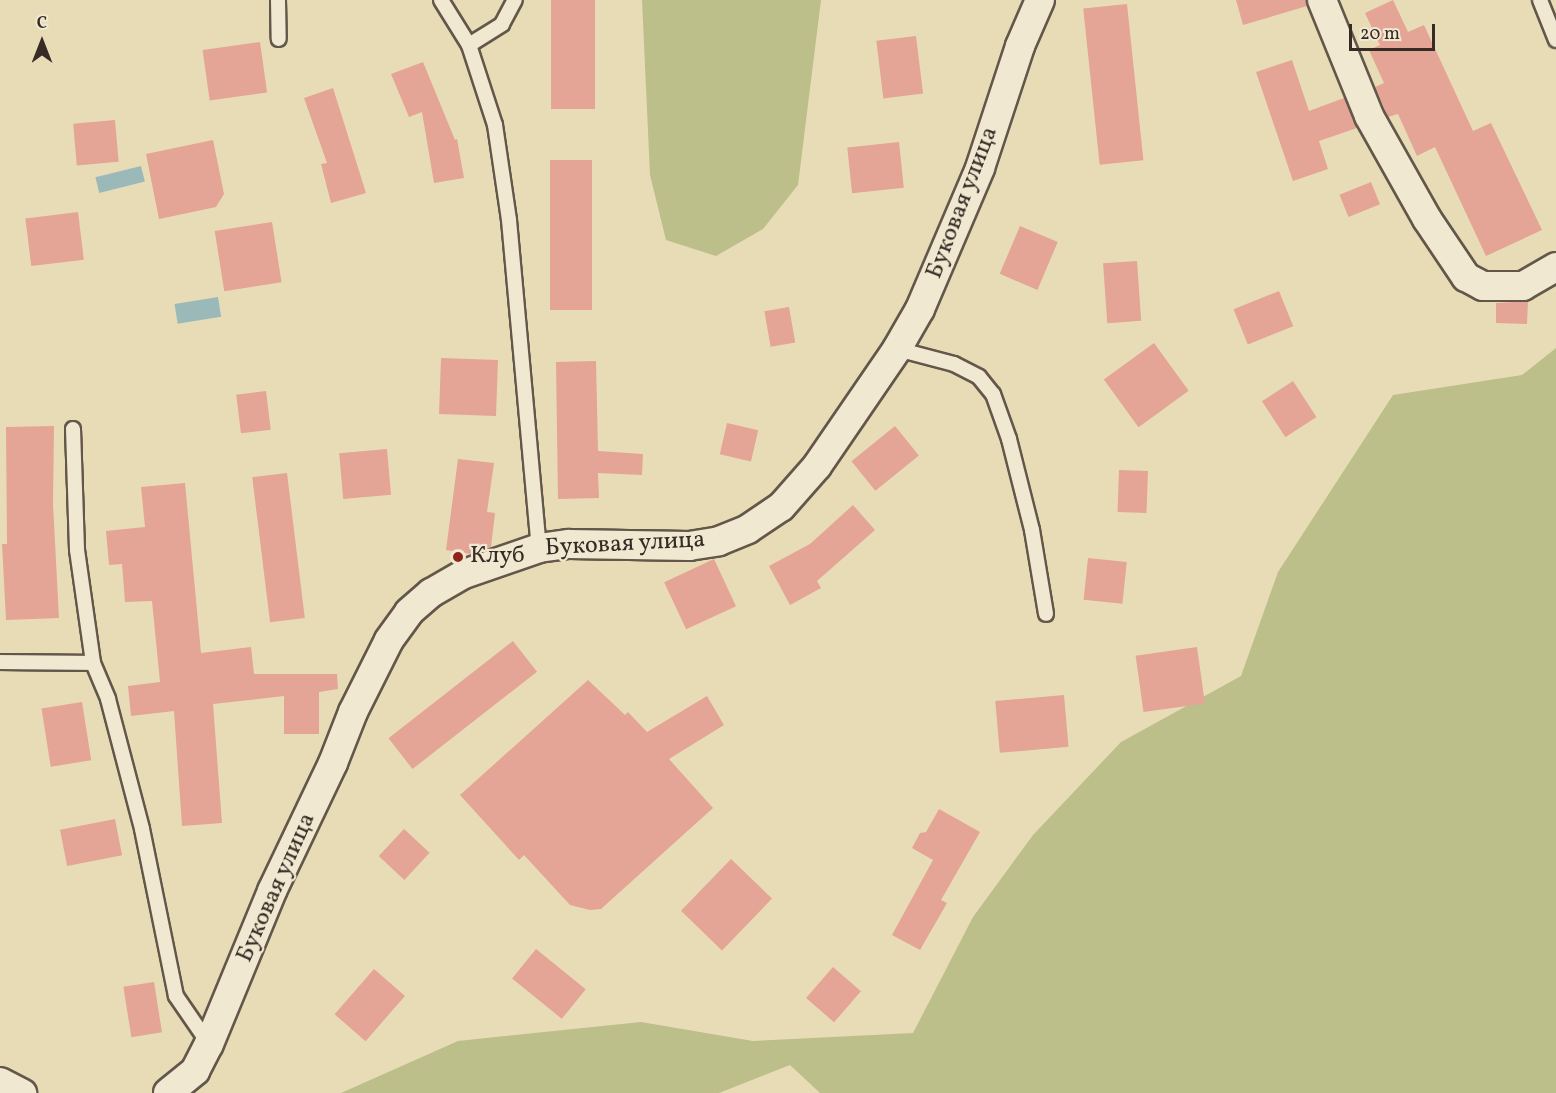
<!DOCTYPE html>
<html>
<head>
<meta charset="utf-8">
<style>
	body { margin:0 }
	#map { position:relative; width:1556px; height:1093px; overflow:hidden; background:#e8dcb7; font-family:Vollkorn,serif }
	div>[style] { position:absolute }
	.green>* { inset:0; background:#bcbf8a }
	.water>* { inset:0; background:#9cb9ba; transform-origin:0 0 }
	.building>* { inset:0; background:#e4a496; transform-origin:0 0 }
	.roads { filter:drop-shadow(2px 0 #63574a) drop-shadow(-2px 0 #63574a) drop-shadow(0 2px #63574a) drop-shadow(0 -2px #63574a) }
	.service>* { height:14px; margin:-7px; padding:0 7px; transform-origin:7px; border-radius:7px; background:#f0e8d0 }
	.minor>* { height:28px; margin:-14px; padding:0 14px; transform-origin:14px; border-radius:14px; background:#f0e8d0 }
	.dots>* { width:16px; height:16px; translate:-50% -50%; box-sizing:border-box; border:3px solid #f0e8d0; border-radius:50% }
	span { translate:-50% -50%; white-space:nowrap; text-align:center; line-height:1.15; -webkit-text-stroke:4.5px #f0e8d0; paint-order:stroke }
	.street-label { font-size:24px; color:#372b26 }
	.poi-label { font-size:24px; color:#372b26 }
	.left { translate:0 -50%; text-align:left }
	.north { position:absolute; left:12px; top:12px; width:60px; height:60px; -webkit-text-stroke:4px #f0e8d0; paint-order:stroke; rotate:0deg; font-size:16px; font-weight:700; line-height:24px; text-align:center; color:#372b26 }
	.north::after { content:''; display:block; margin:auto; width:21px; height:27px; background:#372b26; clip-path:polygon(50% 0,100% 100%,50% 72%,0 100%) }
	.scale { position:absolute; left:1349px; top:24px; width:86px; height:27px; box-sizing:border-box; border:3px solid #372b26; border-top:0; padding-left:8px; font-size:18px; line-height:21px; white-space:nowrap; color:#372b26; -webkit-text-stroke:4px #f0e8d0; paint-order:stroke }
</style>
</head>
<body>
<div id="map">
	<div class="green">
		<div style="clip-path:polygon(642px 0,821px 0,798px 185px,763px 229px,716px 256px,666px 240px,650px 175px)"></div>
		<div style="clip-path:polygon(1556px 348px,1556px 1093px,820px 1093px,790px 1065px,719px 1093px,341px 1093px,458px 1041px,641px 1022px,753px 1041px,913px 1033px,973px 917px,1033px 835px,1121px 742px,1241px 676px,1278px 572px,1393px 395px,1522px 375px)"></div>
	</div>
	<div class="water">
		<div style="left:141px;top:166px;width:16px;height:47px;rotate:76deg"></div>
		<div style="left:218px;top:297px;width:20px;height:44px;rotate:81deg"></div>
	</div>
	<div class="building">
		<div style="left:551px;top:0;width:44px;height:109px"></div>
		<div style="clip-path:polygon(1236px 0,1306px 0,1307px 6px,1243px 25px)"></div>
		<div style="clip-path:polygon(1393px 0,1408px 32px,1424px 25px,1473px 131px,1491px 123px,1542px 230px,1486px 256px,1435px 147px,1417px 156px,1398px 114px,1388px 117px,1375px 87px,1384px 83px,1369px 50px,1380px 45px,1365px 13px)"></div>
		<div style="left:1127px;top:4px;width:157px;height:44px;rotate:84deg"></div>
		<div style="left:916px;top:36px;width:58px;height:40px;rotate:83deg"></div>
		<div style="left:260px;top:42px;width:51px;height:58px;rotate:82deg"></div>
		<div style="clip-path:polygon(1292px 60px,1309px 111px,1344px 98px,1357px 128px,1319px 141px,1328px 169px,1293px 181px,1256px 72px)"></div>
		<div style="clip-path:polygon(423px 62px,455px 140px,457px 139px,464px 178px,434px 183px,422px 112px,409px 117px,391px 74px)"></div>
		<div style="clip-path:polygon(333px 88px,366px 193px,331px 203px,321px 164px,327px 163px,304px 98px)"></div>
		<div style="left:115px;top:120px;width:42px;height:42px;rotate:85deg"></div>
		<div style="clip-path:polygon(213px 140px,224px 194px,216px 207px,159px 219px,146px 154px)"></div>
		<div style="left:899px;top:142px;width:46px;height:52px;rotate:84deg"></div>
		<div style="left:550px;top:160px;width:42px;height:150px"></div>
		<div style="left:1371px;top:182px;width:24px;height:34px;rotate:68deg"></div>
		<div style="left:78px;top:212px;width:48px;height:53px;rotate:83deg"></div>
		<div style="left:272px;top:222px;width:61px;height:58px;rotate:81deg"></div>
		<div style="left:1020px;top:226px;width:41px;height:52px;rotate:23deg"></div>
		<div style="left:1137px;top:261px;width:60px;height:34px;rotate:86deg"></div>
		<div style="left:1279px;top:291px;width:38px;height:49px;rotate:68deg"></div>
		<div style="clip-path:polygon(1528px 301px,1527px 324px,1496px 323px,1496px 303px)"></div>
		<div style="left:789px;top:307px;width:36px;height:25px;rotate:80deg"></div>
		<div style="left:1154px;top:343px;width:59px;height:62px;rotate:54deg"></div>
		<div style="left:441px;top:358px;width:57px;height:56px;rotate:2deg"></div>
		<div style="clip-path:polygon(596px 361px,598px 451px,643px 454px,642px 475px,598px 473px,599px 498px,558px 499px,556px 362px)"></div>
		<div style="left:1293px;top:381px;width:43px;height:37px;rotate:57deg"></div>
		<div style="left:266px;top:391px;width:39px;height:30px;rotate:83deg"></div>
		<div style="left:727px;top:423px;width:32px;height:32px;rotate:13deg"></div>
		<div style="clip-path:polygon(54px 426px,53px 504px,59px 618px,6px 620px,2px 544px,7px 544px,6px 427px)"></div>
		<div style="left:895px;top:426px;width:38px;height:56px;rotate:51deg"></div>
		<div style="left:387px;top:449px;width:46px;height:48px;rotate:85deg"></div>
		<div style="clip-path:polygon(458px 459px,494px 463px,487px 512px,495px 513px,491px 547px,471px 554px,446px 550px)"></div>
		<div style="left:1119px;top:470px;width:29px;height:42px;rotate:2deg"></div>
		<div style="left:287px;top:473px;width:146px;height:35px;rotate:83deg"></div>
		<div style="clip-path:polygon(185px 483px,201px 653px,251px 647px,254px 674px,337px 674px,338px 689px,319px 692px,319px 734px,284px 734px,284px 696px,213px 704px,222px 823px,182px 826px,174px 711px,131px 716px,128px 686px,160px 682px,152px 601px,125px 602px,122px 564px,109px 565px,106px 531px,145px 527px,141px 487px)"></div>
		<div style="clip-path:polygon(853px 505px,875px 530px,817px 581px,821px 588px,790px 605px,769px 566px,810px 544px)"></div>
		<div style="left:1088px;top:558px;width:39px;height:42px;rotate:6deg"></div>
		<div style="left:714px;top:559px;width:52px;height:55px;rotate:65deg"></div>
		<div style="left:513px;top:641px;width:39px;height:158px;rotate:52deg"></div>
		<div style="left:1197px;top:647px;width:57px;height:62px;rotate:82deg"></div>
		<div style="clip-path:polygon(588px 680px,625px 715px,628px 712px,647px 732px,707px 696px,724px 725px,669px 759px,713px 808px,601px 909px,590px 910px,570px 905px,524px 855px,519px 860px,460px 795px)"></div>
		<div style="left:1064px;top:695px;width:52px;height:69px;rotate:85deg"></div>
		<div style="left:82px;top:702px;width:59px;height:41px;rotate:81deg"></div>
		<div style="clip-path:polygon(939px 809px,980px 832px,941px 900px,947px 903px,920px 950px,892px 935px,933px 860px,912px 848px,920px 833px,926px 832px)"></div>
		<div style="left:115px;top:819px;width:37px;height:56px;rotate:79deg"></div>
		<div style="left:404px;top:829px;width:35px;height:37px;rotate:43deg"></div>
		<div style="left:731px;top:859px;width:57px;height:72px;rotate:44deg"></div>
		<div style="left:536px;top:949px;width:64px;height:38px;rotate:39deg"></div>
		<div style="left:833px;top:967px;width:37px;height:41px;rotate:41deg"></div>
		<div style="left:374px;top:969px;width:41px;height:60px;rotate:41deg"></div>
		<div style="left:154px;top:982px;width:51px;height:31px;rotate:81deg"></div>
	</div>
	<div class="roads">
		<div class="service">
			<div style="left:278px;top:0;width:39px;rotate:89deg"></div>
			<div style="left:441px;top:0;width:53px;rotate:58.1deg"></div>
			<div style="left:469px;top:45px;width:84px;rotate:72deg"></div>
			<div style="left:495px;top:125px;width:96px;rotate:81.6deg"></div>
			<div style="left:509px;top:220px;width:329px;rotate:84.8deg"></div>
			<div style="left:1540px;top:0;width:43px;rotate:68.2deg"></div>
			<div style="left:469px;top:45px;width:39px;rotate:-32deg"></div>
			<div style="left:502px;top:24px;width:27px;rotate:-62deg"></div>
			<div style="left:897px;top:349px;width:59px;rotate:14.7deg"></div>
			<div style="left:954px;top:364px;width:28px;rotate:27deg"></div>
			<div style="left:979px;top:377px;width:22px;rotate:51deg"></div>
			<div style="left:993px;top:394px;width:48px;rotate:70.4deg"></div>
			<div style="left:1009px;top:439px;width:94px;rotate:75.8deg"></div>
			<div style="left:1032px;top:530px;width:85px;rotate:80.5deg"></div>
			<div style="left:73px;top:429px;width:121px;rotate:88.1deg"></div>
			<div style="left:77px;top:550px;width:114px;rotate:81.9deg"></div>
			<div style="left:93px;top:663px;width:39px;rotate:67deg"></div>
			<div style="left:108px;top:699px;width:134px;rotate:75.3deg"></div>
			<div style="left:142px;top:829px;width:170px;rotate:78.5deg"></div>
			<div style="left:176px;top:996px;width:58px;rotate:55.5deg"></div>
			<div style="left:0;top:662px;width:93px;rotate:0.6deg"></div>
		</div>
		<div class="minor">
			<div style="left:1322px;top:0;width:125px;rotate:67.9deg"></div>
			<div style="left:1369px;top:116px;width:118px;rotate:60.6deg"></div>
			<div style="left:1427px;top:219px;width:70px;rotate:56.1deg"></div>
			<div style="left:1466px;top:277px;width:19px;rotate:28deg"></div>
			<div style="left:1483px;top:286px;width:40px"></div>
			<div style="left:1523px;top:286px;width:38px;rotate:-30deg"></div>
			<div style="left:0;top:1082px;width:25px;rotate:27deg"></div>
			<div style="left:168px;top:1093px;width:35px;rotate:-39deg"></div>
			<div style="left:195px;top:1071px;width:30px;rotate:-63deg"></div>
			<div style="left:209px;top:1044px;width:165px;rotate:-67.6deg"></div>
			<div style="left:272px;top:891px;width:142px;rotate:-64.5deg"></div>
			<div style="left:333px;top:763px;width:55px;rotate:-68.6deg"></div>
			<div style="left:353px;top:712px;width:80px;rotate:-63.4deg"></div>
			<div style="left:389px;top:640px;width:34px;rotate:-54deg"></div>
			<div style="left:409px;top:612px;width:29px;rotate:-41deg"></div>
			<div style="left:431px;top:593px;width:38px;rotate:-30deg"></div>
			<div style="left:464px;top:574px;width:79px;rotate:-19.1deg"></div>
			<div style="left:539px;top:548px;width:30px;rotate:-8deg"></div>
			<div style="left:569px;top:544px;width:120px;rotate:1deg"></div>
			<div style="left:689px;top:546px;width:30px;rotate:-9deg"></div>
			<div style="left:719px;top:541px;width:31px;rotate:-22deg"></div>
			<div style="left:748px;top:529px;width:40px;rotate:-34deg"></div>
			<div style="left:781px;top:507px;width:55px;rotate:-48.7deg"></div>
			<div style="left:817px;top:466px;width:142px;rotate:-55.6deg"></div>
			<div style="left:897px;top:349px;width:46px;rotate:-60.1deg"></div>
			<div style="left:920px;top:309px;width:153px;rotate:-66.9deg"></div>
			<div style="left:980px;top:168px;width:128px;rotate:-71.8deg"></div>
			<div style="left:1020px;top:46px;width:50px;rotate:-66.5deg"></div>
		</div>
	</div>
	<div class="dots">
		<div style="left:458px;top:557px;background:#8f2418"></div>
	</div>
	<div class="street-label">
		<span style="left:963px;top:203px;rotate:-69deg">Буковая улица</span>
		<span style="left:625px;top:545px;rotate:-3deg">Буковая улица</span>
		<span style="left:277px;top:888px;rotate:-66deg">Буковая улица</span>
	</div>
	<div class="poi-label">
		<span class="left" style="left:470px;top:557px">Клуб</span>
	</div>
	<div class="north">С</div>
	<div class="scale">20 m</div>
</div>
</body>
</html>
